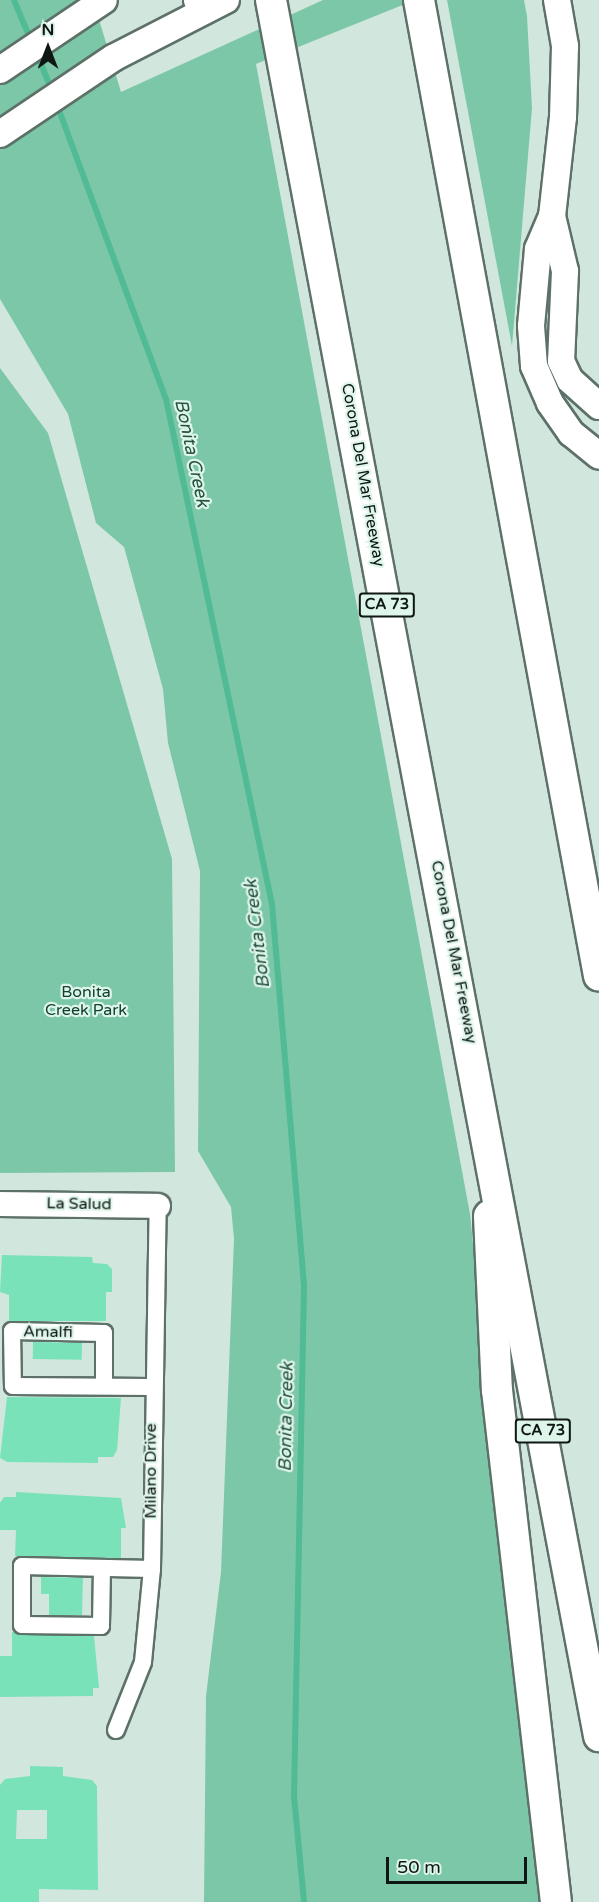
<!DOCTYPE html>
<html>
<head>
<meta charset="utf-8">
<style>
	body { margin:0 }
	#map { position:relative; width:599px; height:1902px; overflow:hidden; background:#d1e7dd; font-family:"Varela Round",sans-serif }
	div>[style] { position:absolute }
	.green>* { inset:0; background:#7dc7a9 }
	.stream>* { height:6px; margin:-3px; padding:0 3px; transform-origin:3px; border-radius:3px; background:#50bb94 }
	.building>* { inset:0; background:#79e2b9; transform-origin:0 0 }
	.roads { filter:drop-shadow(2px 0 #5d7168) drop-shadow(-2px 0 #5d7168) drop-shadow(0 2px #5d7168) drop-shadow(0 -2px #5d7168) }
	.street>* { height:16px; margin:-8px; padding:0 8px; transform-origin:8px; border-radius:8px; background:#fff }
	.secondary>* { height:24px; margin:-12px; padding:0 12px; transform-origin:12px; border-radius:12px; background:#fff }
	.primary>* { height:26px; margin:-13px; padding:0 13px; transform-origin:13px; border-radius:13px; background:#fff }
	.highway>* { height:30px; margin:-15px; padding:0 15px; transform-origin:15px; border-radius:15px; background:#fff }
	span { translate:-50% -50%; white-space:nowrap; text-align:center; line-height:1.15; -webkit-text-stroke:4.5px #def5ea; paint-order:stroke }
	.shield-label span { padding:2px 4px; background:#def5ea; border:2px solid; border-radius:4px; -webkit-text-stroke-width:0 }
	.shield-label { font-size:15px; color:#0f1714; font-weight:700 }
	.street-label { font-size:16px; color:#0f1714 }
	.park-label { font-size:16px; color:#124131 }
	.water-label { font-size:18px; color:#255241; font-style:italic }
	.north { position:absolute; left:18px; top:18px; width:60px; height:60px; -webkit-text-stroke:4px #def5ea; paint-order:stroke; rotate:0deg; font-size:16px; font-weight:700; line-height:24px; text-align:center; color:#0f1714 }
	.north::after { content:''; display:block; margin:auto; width:21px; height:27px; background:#0f1714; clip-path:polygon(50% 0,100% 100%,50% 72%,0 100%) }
	.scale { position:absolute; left:386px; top:1857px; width:141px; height:27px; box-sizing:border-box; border:3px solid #0f1714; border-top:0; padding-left:8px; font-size:18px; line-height:21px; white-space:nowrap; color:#0f1714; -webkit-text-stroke:4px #def5ea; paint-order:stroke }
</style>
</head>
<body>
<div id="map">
	<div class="green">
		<div style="clip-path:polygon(0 0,93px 0,121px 92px,323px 0,415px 0,256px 64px,470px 1214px,540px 1902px,204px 1902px,206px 1696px,221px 1572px,234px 1239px,231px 1207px,198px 1151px,200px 871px,168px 743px,163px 689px,124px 547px,96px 523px,68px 414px,0 299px)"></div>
		<div style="clip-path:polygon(447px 0,524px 0,527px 16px,532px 108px,512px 346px)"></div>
		<div style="clip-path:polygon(0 368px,48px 433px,172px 859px,175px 1172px,0 1173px)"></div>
	</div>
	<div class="stream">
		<div style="left:14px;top:0;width:47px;rotate:67.3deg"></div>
		<div style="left:36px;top:52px;width:44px;rotate:67.5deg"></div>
		<div style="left:56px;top:102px;width:317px;rotate:69.7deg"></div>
		<div style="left:166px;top:399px;width:516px;rotate:78.15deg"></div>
		<div style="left:272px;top:904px;width:383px;rotate:85.2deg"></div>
		<div style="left:304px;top:1286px;width:510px;rotate:91.12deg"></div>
		<div style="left:294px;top:1796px;width:106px;rotate:84.6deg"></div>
	</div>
	<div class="building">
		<div style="clip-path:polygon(2px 1255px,92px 1257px,93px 1263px,107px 1264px,112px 1269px,112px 1292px,106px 1292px,106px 1321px,9px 1321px,9px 1295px,0 1292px)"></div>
		<div style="left:33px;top:1342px;width:49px;height:17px;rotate:1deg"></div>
		<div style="clip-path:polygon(7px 1397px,121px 1398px,117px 1450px,113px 1457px,98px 1457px,98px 1463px,7px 1462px,0 1458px)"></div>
		<div style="clip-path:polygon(16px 1492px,121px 1498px,126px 1528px,121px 1528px,121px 1558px,15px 1556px,16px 1530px,0 1530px,0 1503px,4px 1497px,16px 1497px)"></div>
		<div style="clip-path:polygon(41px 1577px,83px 1578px,82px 1615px,49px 1615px,49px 1594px,41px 1594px)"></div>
		<div style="clip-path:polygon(12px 1632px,94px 1636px,99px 1688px,93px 1688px,93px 1696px,0 1697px,0 1656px,12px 1656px)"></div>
		<div style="clip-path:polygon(evenodd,30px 1766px,63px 1767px,63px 1776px,92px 1780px,97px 1786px,98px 1890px,39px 1889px,39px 1902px,0 1902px,0 1785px,5px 1779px,30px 1776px,30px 1766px,17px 1810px,47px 1810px,47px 1839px,16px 1839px,17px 1810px)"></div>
	</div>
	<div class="roads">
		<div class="street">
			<div style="left:104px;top:1386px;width:53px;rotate:-90deg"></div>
			<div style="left:104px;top:1333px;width:92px;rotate:-178.8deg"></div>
			<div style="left:12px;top:1331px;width:55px;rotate:89deg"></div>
			<div style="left:13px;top:1386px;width:138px;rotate:0.4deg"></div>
			<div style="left:102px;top:1568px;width:58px;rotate:91deg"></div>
			<div style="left:101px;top:1626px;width:79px;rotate:-179.3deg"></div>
			<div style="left:22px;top:1625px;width:59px;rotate:-90deg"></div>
			<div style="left:22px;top:1566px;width:130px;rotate:1.3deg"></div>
			<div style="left:116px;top:1730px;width:73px;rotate:-68.3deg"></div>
			<div style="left:143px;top:1662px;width:93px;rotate:-84.5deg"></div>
			<div style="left:152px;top:1569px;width:363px;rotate:-89.1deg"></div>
		</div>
		<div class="secondary">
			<div style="left:0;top:1204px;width:158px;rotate:0.7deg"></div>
		</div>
		<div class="primary">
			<div style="left:557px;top:0;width:47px;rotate:80.1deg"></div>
			<div style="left:565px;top:46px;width:71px;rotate:91.6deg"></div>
			<div style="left:563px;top:117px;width:100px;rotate:96.3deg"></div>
			<div style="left:552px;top:216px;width:36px;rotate:113deg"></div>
			<div style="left:538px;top:249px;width:77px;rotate:95.2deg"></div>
			<div style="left:531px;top:326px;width:40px;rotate:85.7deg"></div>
			<div style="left:534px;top:366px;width:40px;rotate:66.6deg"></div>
			<div style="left:550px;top:403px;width:37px;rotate:55deg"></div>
			<div style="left:571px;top:433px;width:36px;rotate:39deg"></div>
			<div style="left:0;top:70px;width:125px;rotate:-33.9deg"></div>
			<div style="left:0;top:134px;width:136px;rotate:-33.9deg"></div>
			<div style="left:113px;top:58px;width:127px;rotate:-27.2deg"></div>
			<div style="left:552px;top:216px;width:57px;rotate:76.7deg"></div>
			<div style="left:565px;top:271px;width:90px;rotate:92.5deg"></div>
			<div style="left:561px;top:361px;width:21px;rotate:65deg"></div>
			<div style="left:570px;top:380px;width:39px;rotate:42deg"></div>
		</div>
		<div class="highway">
			<div style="left:199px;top:0;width:10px;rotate:61deg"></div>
			<div style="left:271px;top:0;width:1767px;rotate:79.3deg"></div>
			<div style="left:419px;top:0;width:992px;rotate:79.55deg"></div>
			<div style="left:489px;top:1216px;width:174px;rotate:87.4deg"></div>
			<div style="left:497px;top:1390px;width:515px;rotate:83.43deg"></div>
		</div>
	</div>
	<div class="shield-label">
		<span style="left:387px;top:605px">CA 73</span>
		<span style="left:543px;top:1431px">CA 73</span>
	</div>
	<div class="street-label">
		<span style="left:363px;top:475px;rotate:80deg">Corona Del Mar Freeway</span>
		<span style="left:454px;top:952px;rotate:79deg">Corona Del Mar Freeway</span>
		<span style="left:79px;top:1204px;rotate:1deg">La Salud</span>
		<span style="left:48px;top:1332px;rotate:1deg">Amalfi</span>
		<span style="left:151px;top:1471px;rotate:-90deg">Milano Drive</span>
	</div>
	<div class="park-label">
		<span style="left:86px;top:1001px">Bonita<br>Creek Park</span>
	</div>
	<div class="water-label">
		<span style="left:192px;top:453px;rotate:78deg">Bonita Creek</span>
		<span style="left:257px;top:934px;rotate:-97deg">Bonita Creek</span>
		<span style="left:286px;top:1417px;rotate:-89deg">Bonita Creek</span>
	</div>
	<div class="north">N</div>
	<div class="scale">50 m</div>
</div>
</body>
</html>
